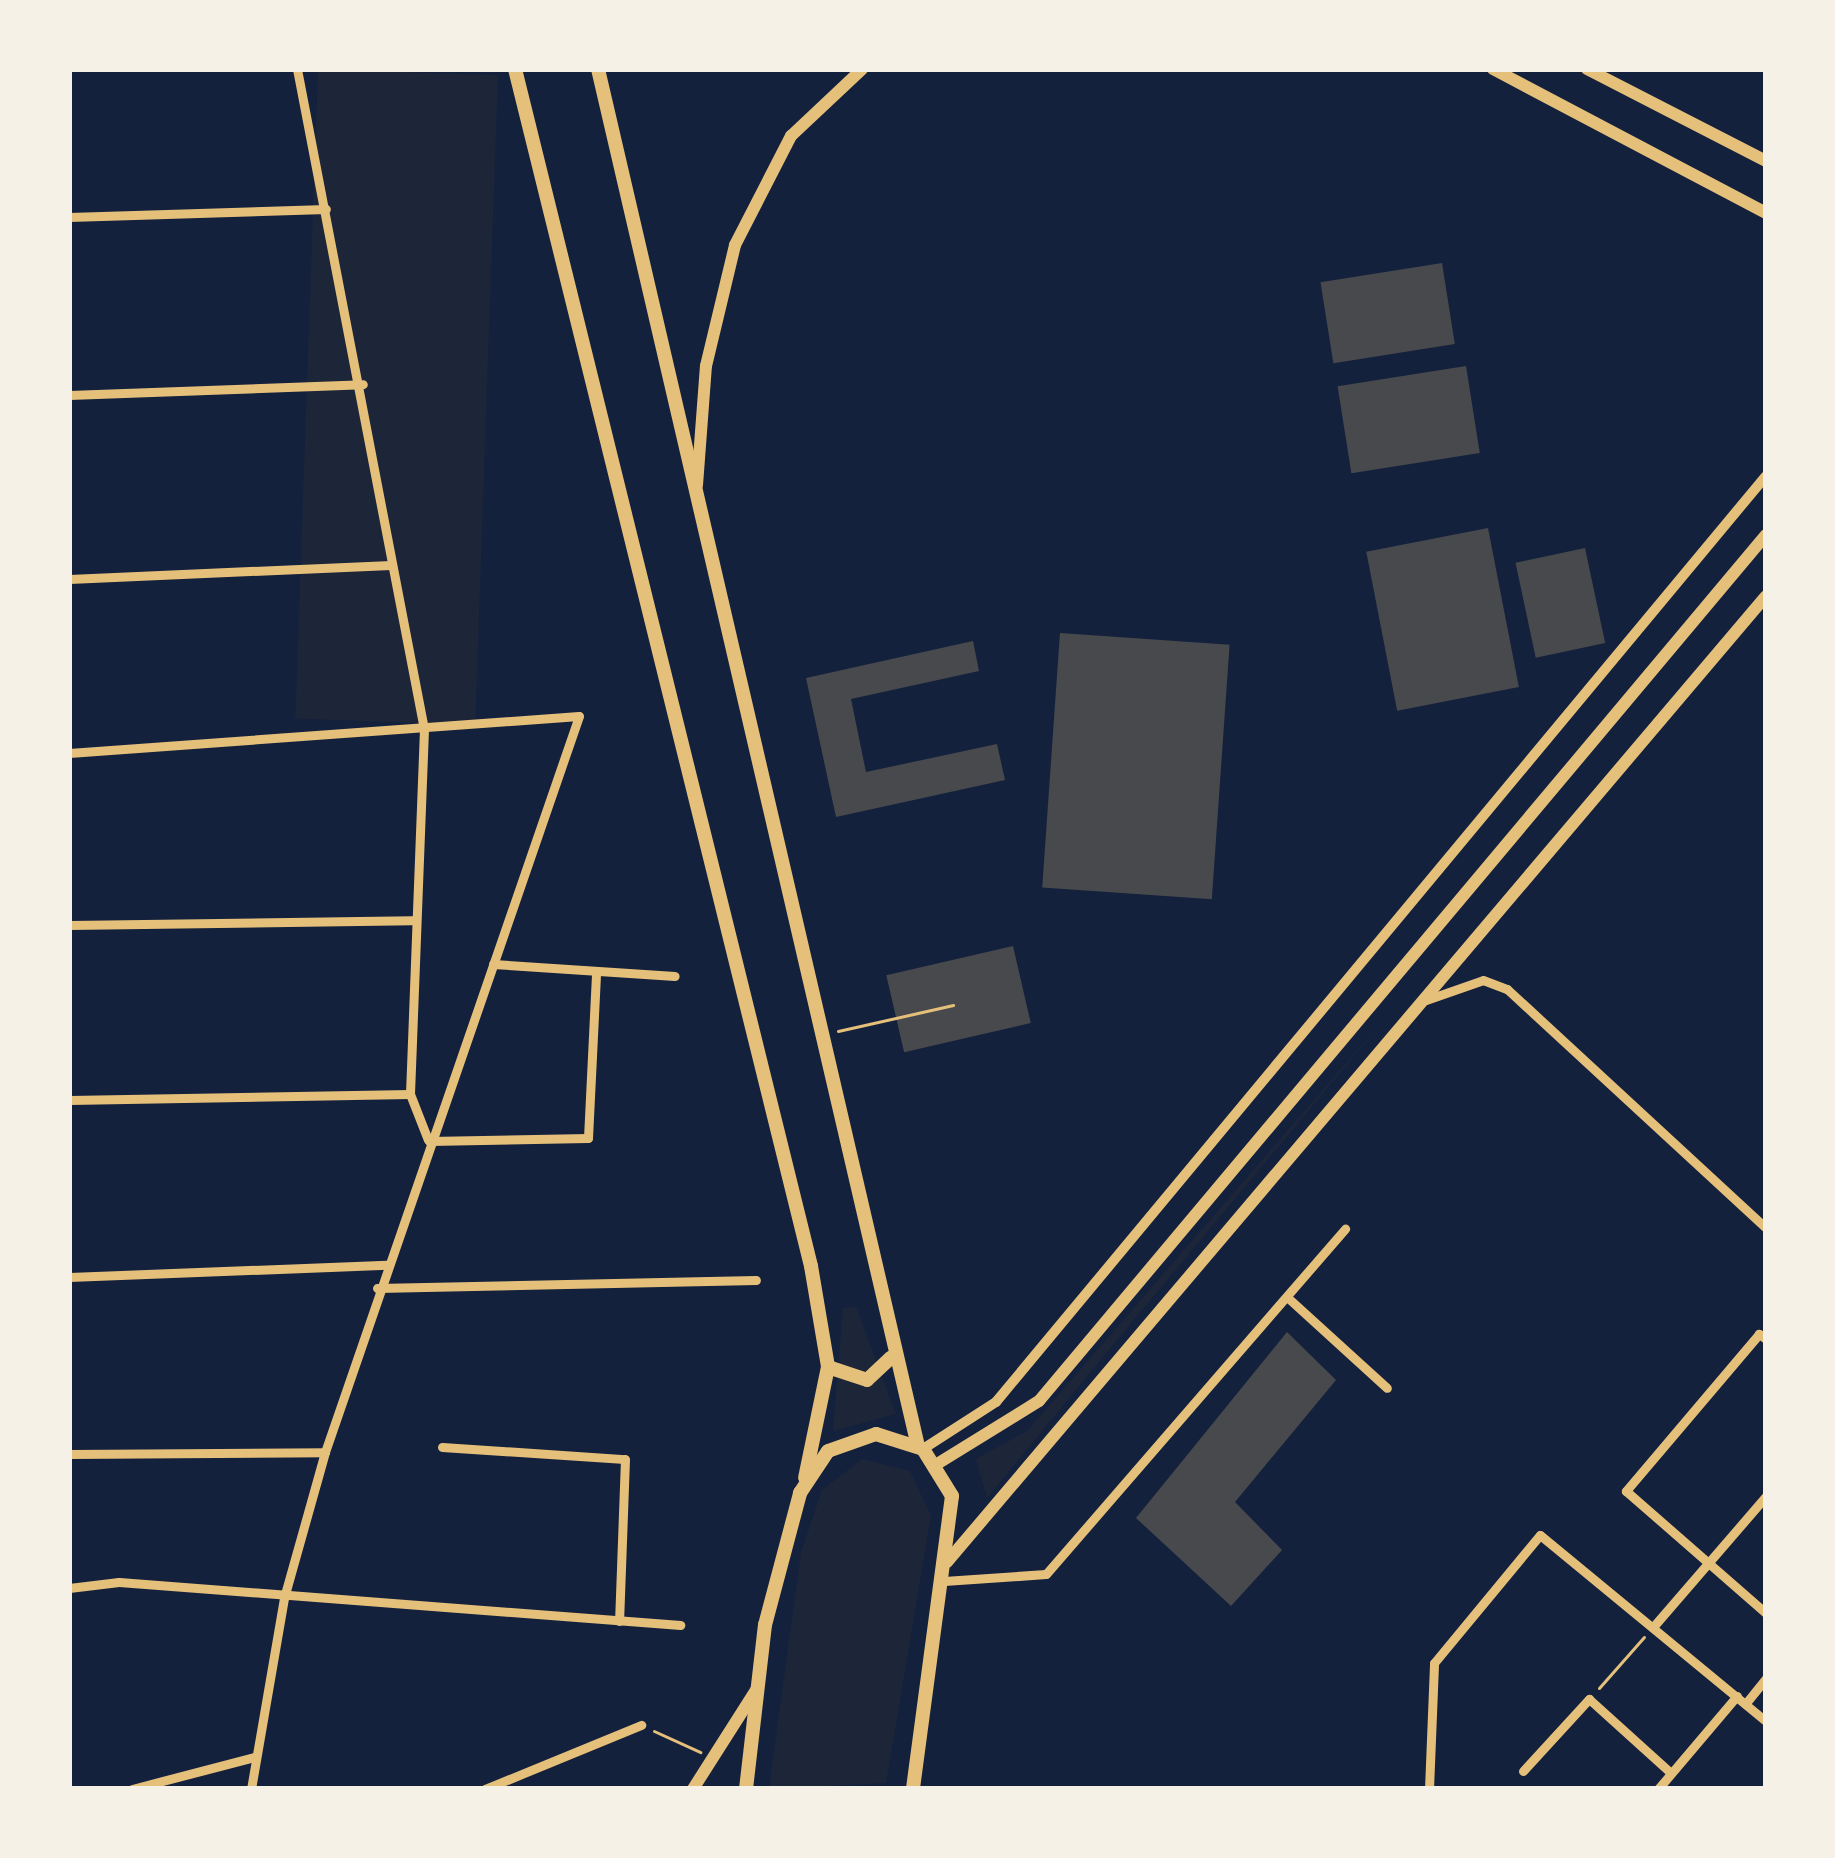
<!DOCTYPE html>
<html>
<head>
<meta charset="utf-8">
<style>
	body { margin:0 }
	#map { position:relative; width:1835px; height:1858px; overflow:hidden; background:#14213d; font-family:Helvetica,sans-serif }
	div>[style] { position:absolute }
	.green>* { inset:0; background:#1d2539; transform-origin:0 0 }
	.building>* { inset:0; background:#48494c; transform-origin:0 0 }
	.path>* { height:3px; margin:-1.5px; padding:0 1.5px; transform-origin:1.5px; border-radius:1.5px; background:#e5c07b }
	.minor>* { height:9px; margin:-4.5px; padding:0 4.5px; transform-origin:4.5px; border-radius:4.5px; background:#e5c07b }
	.tertiary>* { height:10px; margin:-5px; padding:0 5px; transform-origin:5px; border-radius:5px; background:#e5c07b }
	.secondary>* { height:12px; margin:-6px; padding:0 6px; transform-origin:6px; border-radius:6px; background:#e5c07b }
	.primary>* { height:14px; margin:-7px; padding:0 7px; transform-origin:7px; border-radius:7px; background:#e5c07b }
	span { translate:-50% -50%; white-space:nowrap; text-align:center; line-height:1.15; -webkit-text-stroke:12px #f6f1e7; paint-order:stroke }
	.frame { position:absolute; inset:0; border:72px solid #f6f1e7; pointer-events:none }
</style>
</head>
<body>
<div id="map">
	<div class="green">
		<div style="left:318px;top:69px;width:180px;height:650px;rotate:2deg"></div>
		<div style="clip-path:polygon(1395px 1007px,1117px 1340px,987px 1498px,976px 1459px,1027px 1431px)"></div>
		<div style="clip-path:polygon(856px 1307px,896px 1414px,833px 1431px,843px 1308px)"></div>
		<div style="clip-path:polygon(862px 1459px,910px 1471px,931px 1516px,886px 1783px,769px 1789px,801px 1552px,822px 1490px)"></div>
	</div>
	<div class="building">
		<div style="left:1442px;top:263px;width:82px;height:123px;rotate:81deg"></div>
		<div style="left:1466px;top:366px;width:88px;height:130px;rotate:81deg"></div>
		<div style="left:1488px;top:528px;width:162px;height:124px;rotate:79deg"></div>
		<div style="left:1585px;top:548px;width:97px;height:71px;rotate:78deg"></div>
		<div style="left:1060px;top:633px;width:170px;height:255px;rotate:4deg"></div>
		<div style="clip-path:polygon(973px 641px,979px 671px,851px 699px,866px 772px,997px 744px,1005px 780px,836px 817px,806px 678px)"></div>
		<div style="left:1013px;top:946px;width:79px;height:130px;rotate:77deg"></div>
		<div style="clip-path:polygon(1287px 1332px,1336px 1380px,1235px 1502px,1282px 1550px,1231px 1606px,1136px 1518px)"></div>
	</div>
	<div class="path">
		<div style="left:838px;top:1031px;width:118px;rotate:-12.7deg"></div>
		<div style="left:1599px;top:1688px;width:68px;rotate:-48.6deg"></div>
		<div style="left:654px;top:1731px;width:51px;rotate:24.5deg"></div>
	</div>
	<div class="minor">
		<div style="left:297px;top:69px;width:672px;rotate:79.11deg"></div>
		<div style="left:424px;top:729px;width:365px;rotate:92.2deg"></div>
		<div style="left:410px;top:1094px;width:49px;rotate:68.6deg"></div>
		<div style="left:69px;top:217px;width:257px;rotate:-1.8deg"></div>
		<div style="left:69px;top:395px;width:294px;rotate:-2.1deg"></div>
		<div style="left:69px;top:579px;width:322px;rotate:-2.5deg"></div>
		<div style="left:69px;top:753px;width:511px;rotate:-4.15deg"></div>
		<div style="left:579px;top:716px;width:779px;rotate:109.04deg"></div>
		<div style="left:325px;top:1452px;width:152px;rotate:105.7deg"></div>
		<div style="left:284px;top:1598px;width:194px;rotate:99.8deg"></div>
		<div style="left:69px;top:925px;width:343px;rotate:-0.8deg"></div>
		<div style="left:493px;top:964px;width:182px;rotate:3.8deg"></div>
		<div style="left:1426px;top:1000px;width:60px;rotate:-19.3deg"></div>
		<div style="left:1483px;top:980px;width:26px;rotate:21deg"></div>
		<div style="left:1507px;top:989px;width:352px;rotate:42.7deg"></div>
		<div style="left:69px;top:1100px;width:341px;rotate:-1deg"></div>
		<div style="left:429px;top:1141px;width:159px;rotate:-1.1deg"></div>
		<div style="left:588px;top:1138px;width:166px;rotate:-87.2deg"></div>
		<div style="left:69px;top:1277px;width:318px;rotate:-2.2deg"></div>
		<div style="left:377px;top:1288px;width:379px;rotate:-1.2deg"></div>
		<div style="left:1287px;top:1297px;width:135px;rotate:42.3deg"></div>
		<div style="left:1766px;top:1339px;width:9px;rotate:-144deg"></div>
		<div style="left:1759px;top:1334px;width:206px;rotate:130.3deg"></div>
		<div style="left:1626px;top:1491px;width:186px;rotate:41.1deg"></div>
		<div style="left:442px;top:1447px;width:183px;rotate:3.8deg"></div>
		<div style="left:625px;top:1459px;width:162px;rotate:92.1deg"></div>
		<div style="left:69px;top:1454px;width:256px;rotate:-0.4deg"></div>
		<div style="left:944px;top:1581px;width:102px;rotate:-3.9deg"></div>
		<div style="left:1046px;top:1574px;width:457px;rotate:-49.1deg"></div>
		<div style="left:69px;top:1588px;width:50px;rotate:-6.8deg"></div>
		<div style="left:119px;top:1582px;width:563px;rotate:4.38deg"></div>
		<div style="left:1653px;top:1627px;width:173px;rotate:-49.2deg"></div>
		<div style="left:1746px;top:1703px;width:32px;rotate:-51deg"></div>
		<div style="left:1523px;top:1771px;width:98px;rotate:-47.5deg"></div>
		<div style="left:1589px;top:1699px;width:110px;rotate:42.1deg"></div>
		<div style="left:132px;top:1789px;width:126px;rotate:-14.7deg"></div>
		<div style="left:485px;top:1789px;width:169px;rotate:-22.3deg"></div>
		<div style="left:1429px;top:1789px;width:126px;rotate:-87.7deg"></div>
		<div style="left:1434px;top:1663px;width:166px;rotate:-50.4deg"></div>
		<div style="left:1540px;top:1535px;width:293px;rotate:39.5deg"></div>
		<div style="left:1658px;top:1789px;width:122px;rotate:-49.7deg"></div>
	</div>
	<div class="tertiary">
		<div style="left:923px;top:1449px;width:87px;rotate:-32.8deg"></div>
		<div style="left:996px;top:1402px;width:1204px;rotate:-50.26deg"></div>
	</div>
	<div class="secondary">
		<div style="left:1493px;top:69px;width:309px;rotate:27.8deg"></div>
		<div style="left:1587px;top:69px;width:201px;rotate:27.2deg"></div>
		<div style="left:697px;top:485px;width:119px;rotate:-85.7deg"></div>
		<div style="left:706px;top:366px;width:124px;rotate:-76.5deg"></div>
		<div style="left:735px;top:245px;width:123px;rotate:-62.8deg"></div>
		<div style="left:791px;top:136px;width:98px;rotate:-43.3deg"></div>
		<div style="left:937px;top:1464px;width:120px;rotate:-31.7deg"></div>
		<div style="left:1039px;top:1401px;width:1131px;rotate:-49.99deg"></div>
		<div style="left:947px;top:1562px;width:1266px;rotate:-49.71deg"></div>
		<div style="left:693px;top:1789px;width:117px;rotate:-57.5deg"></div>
	</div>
	<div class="primary">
		<div style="left:515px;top:69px;width:1233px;rotate:76.11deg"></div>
		<div style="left:811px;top:1266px;width:102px;rotate:80.4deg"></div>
		<div style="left:828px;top:1367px;width:113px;rotate:101.7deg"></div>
		<div style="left:598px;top:69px;width:1414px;rotate:76.92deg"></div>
		<div style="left:828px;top:1367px;width:41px;rotate:18.4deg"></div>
		<div style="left:867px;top:1380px;width:33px;rotate:-43deg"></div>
		<div style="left:746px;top:1789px;width:165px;rotate:-83.4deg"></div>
		<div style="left:765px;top:1625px;width:137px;rotate:-75.1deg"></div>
		<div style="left:800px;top:1493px;width:50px;rotate:-56.3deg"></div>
		<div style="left:828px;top:1451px;width:51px;rotate:-19.5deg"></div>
		<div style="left:876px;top:1434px;width:49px;rotate:17.7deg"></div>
		<div style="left:923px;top:1449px;width:55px;rotate:58.3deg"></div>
		<div style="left:952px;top:1496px;width:296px;rotate:97.6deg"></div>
	</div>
	<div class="frame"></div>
</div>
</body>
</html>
